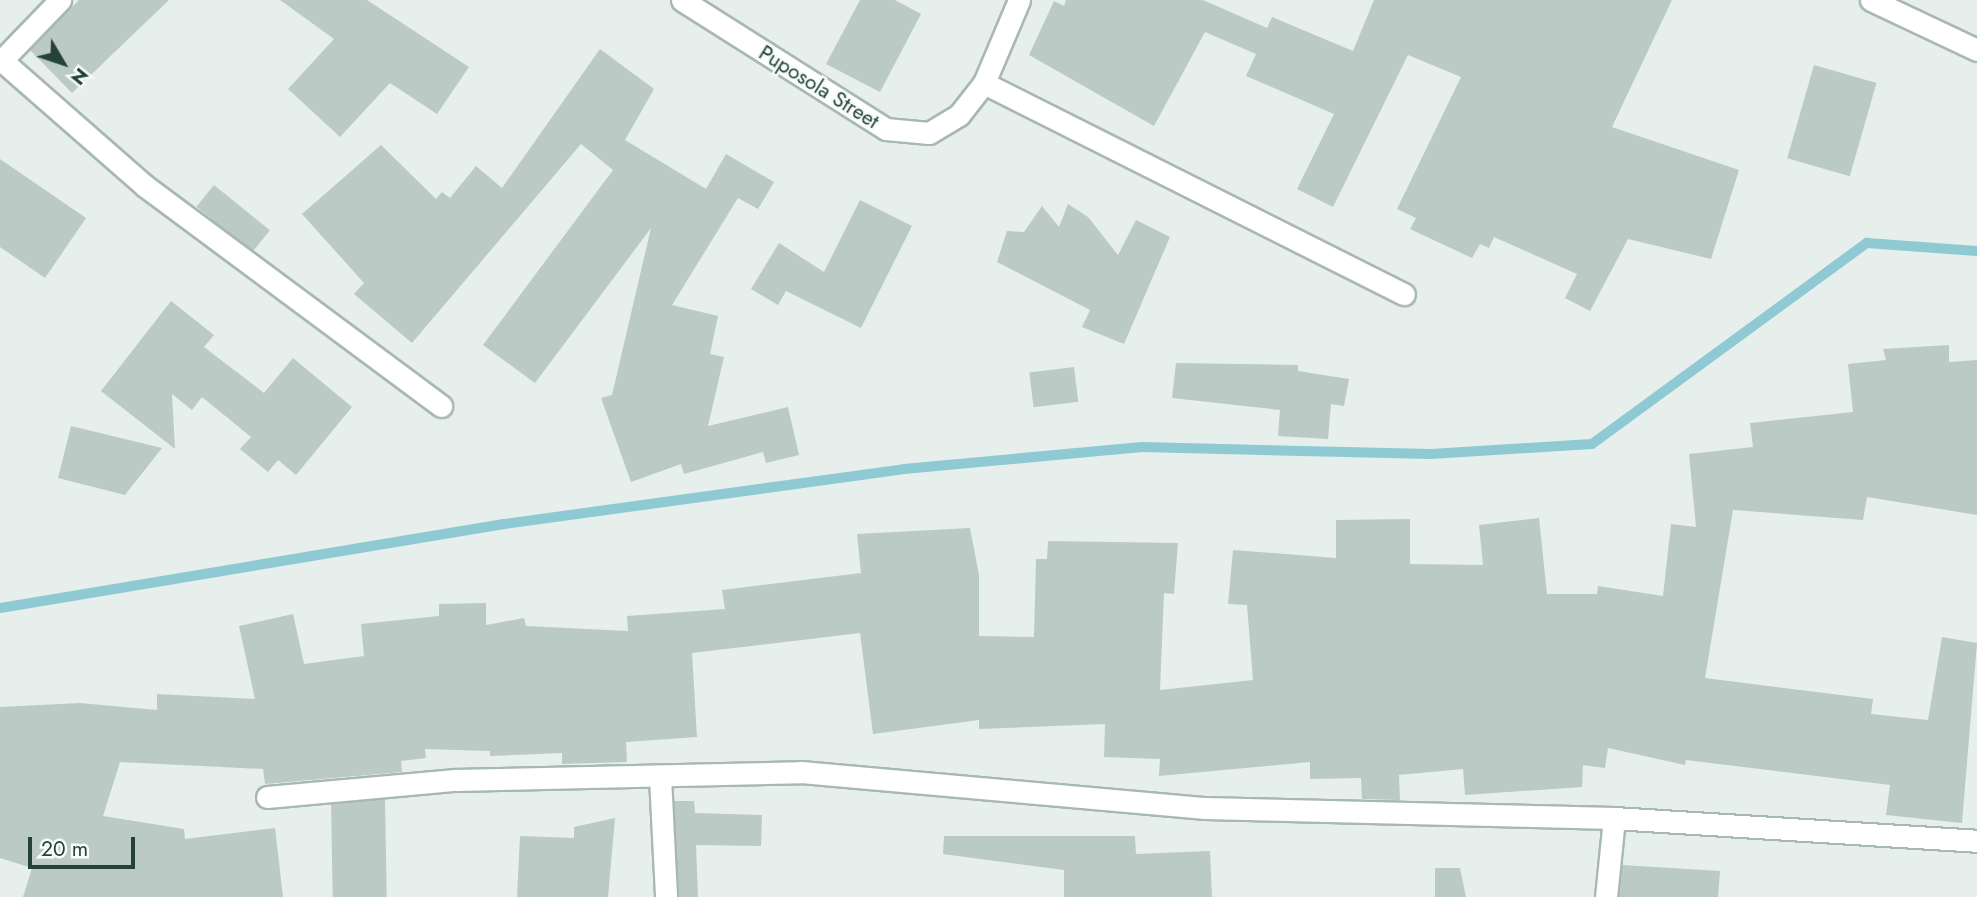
<!DOCTYPE html>
<html>
<head>
<meta charset="utf-8">
<style>
	body { margin:0 }
	#map { position:relative; width:1977px; height:897px; overflow:hidden; background:#e6efeb; font-family:Jost,sans-serif }
	div>[style] { position:absolute }
	.stream>* { height:10px; margin:-5px; padding:0 5px; transform-origin:5px; border-radius:5px; background:#8ec9d4 }
	.building>* { inset:0; background:#bbcac4; transform-origin:0 0 }
	.roads { filter:drop-shadow(2px 0 #a8b8b2) drop-shadow(-2px 0 #a8b8b2) drop-shadow(0 2px #a8b8b2) drop-shadow(0 -2px #a8b8b2) }
	.minor>* { height:21px; margin:-10.5px; padding:0 10.5px; transform-origin:10.5px; border-radius:10.5px; background:#fff }
	span { translate:-50% -50%; white-space:nowrap; text-align:center; line-height:1.15; -webkit-text-stroke:5px #f7fbf9; paint-order:stroke }
	.street-label { font-size:21px; color:#24423a }
	.north { position:absolute; left:28px; top:28px; width:70px; height:70px; -webkit-text-stroke:5px #f7fbf9; paint-order:stroke; rotate:129deg; font-size:19px; font-weight:700; line-height:28px; text-align:center; color:#24423a }
	.north::after { content:''; display:block; margin:auto; width:24px; height:32px; background:#24423a; clip-path:polygon(50% 0,100% 100%,50% 72%,0 100%) }
	.scale { position:absolute; left:28px; top:837px; width:107px; height:32px; box-sizing:border-box; border:4px solid #24423a; border-top:0; padding-left:9px; font-size:21px; line-height:24px; white-space:nowrap; color:#24423a; -webkit-text-stroke:5px #f7fbf9; paint-order:stroke }
</style>
</head>
<body>
<div id="map">
	<div class="stream">
		<div style="left:0;top:608px;width:511px;rotate:-9.46deg"></div>
		<div style="left:504px;top:524px;width:404px;rotate:-7.8deg"></div>
		<div style="left:904px;top:469px;width:239px;rotate:-5.3deg"></div>
		<div style="left:1142px;top:447px;width:289px;rotate:1.4deg"></div>
		<div style="left:1431px;top:454px;width:161px;rotate:-3.6deg"></div>
		<div style="left:1592px;top:444px;width:341px;rotate:-36.2deg"></div>
		<div style="left:1867px;top:243px;width:110px;rotate:4.2deg"></div>
	</div>
	<div class="building">
		<div style="clip-path:polygon(79px 0,169px 0,72px 93px,30px 50px)"></div>
		<div style="clip-path:polygon(280px 0,367px 0,469px 67px,437px 114px,390px 83px,340px 137px,288px 89px,334px 39px)"></div>
		<div style="clip-path:polygon(860px 0,895px 0,921px 14px,880px 92px,826px 64px)"></div>
		<div style="clip-path:polygon(1066px 0,1203px 0,1267px 28px,1272px 17px,1353px 51px,1374px 0,1672px 0,1612px 127px,1739px 170px,1711px 259px,1628px 239px,1590px 311px,1565px 298px,1577px 274px,1494px 237px,1489px 248px,1480px 244px,1472px 258px,1410px 229px,1416px 218px,1397px 209px,1461px 77px,1408px 55px,1333px 207px,1297px 189px,1334px 114px,1246px 76px,1256px 54px,1205px 32px,1154px 126px,1029px 55px,1054px 1px,1064px 6px)"></div>
		<div style="clip-path:polygon(600px 49px,654px 89px,625px 140px,706px 189px,726px 154px,774px 182px,758px 209px,738px 198px,672px 305px,718px 316px,710px 354px,724px 357px,708px 426px,788px 407px,799px 455px,766px 463px,763px 452px,684px 474px,681px 464px,631px 482px,601px 398px,612px 395px,651px 228px,535px 383px,483px 345px,613px 170px,581px 144px,412px 343px,354px 294px,364px 283px,302px 214px,381px 145px,436px 199px,442px 192px,450px 198px,476px 166px,502px 188px)"></div>
		<div style="left:1814px;top:65px;width:65px;height:97px;rotate:16deg"></div>
		<div style="clip-path:polygon(0 159px,86px 218px,45px 278px,0 247px)"></div>
		<div style="left:214px;top:185px;width:72px;height:28px;rotate:39deg"></div>
		<div style="clip-path:polygon(860px 200px,912px 226px,861px 328px,786px 291px,778px 305px,751px 289px,779px 243px,824px 272px)"></div>
		<div style="clip-path:polygon(1068px 204px,1088px 217px,1118px 255px,1136px 220px,1170px 237px,1124px 344px,1082px 327px,1090px 310px,997px 262px,1007px 231px,1024px 232px,1042px 206px,1059px 227px)"></div>
		<div style="clip-path:polygon(171px 301px,214px 335px,204px 347px,264px 393px,293px 358px,352px 407px,296px 475px,278px 460px,268px 472px,240px 449px,251px 437px,202px 397px,192px 410px,172px 394px,175px 449px,101px 391px)"></div>
		<div style="clip-path:polygon(1949px 345px,1949px 362px,1977px 360px,1977px 515px,1867px 497px,1863px 520px,1733px 510px,1705px 678px,1873px 699px,1871px 714px,1928px 720px,1942px 637px,1977px 643px,1962px 823px,1886px 815px,1890px 785px,1686px 760px,1685px 765px,1608px 748px,1605px 768px,1583px 765px,1582px 787px,1465px 795px,1463px 769px,1399px 775px,1400px 800px,1362px 799px,1361px 778px,1310px 779px,1310px 762px,1159px 776px,1160px 759px,1104px 757px,1105px 724px,979px 729px,979px 720px,873px 734px,860px 633px,692px 653px,697px 737px,626px 742px,627px 762px,562px 764px,562px 753px,490px 756px,490px 751px,425px 749px,426px 758px,401px 761px,402px 772px,265px 784px,263px 769px,120px 762px,103px 816px,184px 829px,185px 839px,275px 828px,283px 897px,23px 897px,32px 868px,0 858px,0 707px,80px 703px,157px 710px,157px 694px,255px 699px,239px 626px,293px 614px,304px 664px,364px 656px,361px 624px,439px 616px,439px 604px,486px 603px,486px 625px,524px 618px,526px 626px,628px 631px,627px 616px,725px 609px,722px 590px,861px 573px,857px 534px,970px 528px,979px 575px,979px 636px,1034px 637px,1036px 559px,1047px 559px,1048px 541px,1178px 543px,1174px 594px,1164px 593px,1160px 690px,1253px 680px,1247px 605px,1228px 604px,1233px 550px,1336px 558px,1336px 520px,1410px 519px,1410px 564px,1483px 565px,1479px 525px,1539px 518px,1547px 594px,1597px 594px,1598px 586px,1663px 596px,1671px 524px,1696px 527px,1689px 454px,1753px 447px,1750px 423px,1853px 412px,1848px 364px,1886px 360px,1883px 349px)"></div>
		<div style="clip-path:polygon(1176px 363px,1298px 365px,1298px 371px,1349px 379px,1344px 406px,1331px 404px,1328px 439px,1278px 436px,1280px 410px,1172px 398px)"></div>
		<div style="left:1074px;top:367px;width:35px;height:45px;rotate:83deg"></div>
		<div style="clip-path:polygon(71px 426px,162px 448px,125px 495px,58px 478px)"></div>
		<div style="left:385px;top:799px;width:98px;height:54px;rotate:89deg"></div>
		<div style="clip-path:polygon(674px 801px,694px 801px,695px 813px,762px 815px,761px 846px,696px 845px,698px 897px,679px 897px)"></div>
		<div style="clip-path:polygon(615px 818px,608px 897px,517px 897px,520px 836px,574px 838px,574px 827px)"></div>
		<div style="clip-path:polygon(944px 836px,1135px 836px,1136px 854px,1210px 851px,1212px 897px,1064px 897px,1064px 870px,943px 854px)"></div>
		<div style="clip-path:polygon(1622px 865px,1720px 871px,1718px 897px,1619px 897px)"></div>
		<div style="clip-path:polygon(1435px 868px,1460px 868px,1466px 897px,1435px 897px)"></div>
	</div>
	<div class="roads">
		<div class="minor">
			<div style="left:682px;top:0;width:241px;rotate:32.3deg"></div>
			<div style="left:886px;top:129px;width:43px;rotate:5.3deg"></div>
			<div style="left:929px;top:133px;width:35px;rotate:-31deg"></div>
			<div style="left:959px;top:115px;width:41px;rotate:-52deg"></div>
			<div style="left:984px;top:83px;width:90px;rotate:-67.1deg"></div>
			<div style="left:1871px;top:0;width:117px;rotate:25.3deg"></div>
			<div style="left:4px;top:58px;width:81px;rotate:-46deg"></div>
			<div style="left:0;top:59px;width:193px;rotate:41.2deg"></div>
			<div style="left:145px;top:186px;width:369px;rotate:36.6deg"></div>
			<div style="left:984px;top:83px;width:470px;rotate:26.7deg"></div>
			<div style="left:660px;top:777px;width:120px;rotate:87.1deg"></div>
			<div style="left:267px;top:797px;width:189px;rotate:-5.2deg"></div>
			<div style="left:455px;top:780px;width:346px;rotate:-1.3deg"></div>
			<div style="left:801px;top:772px;width:406px;rotate:5.1deg"></div>
			<div style="left:1205px;top:808px;width:409px;rotate:1.4deg"></div>
			<div style="left:1614px;top:818px;width:364px;rotate:3.6deg"></div>
			<div style="left:1606px;top:897px;width:79px;rotate:-84.2deg"></div>
		</div>
	</div>
	<div class="street-label">
		<span style="left:819px;top:87px;rotate:32deg">Puposola Street</span>
	</div>
	<div class="north">N</div>
	<div class="scale">20 m</div>
</div>
</body>
</html>
